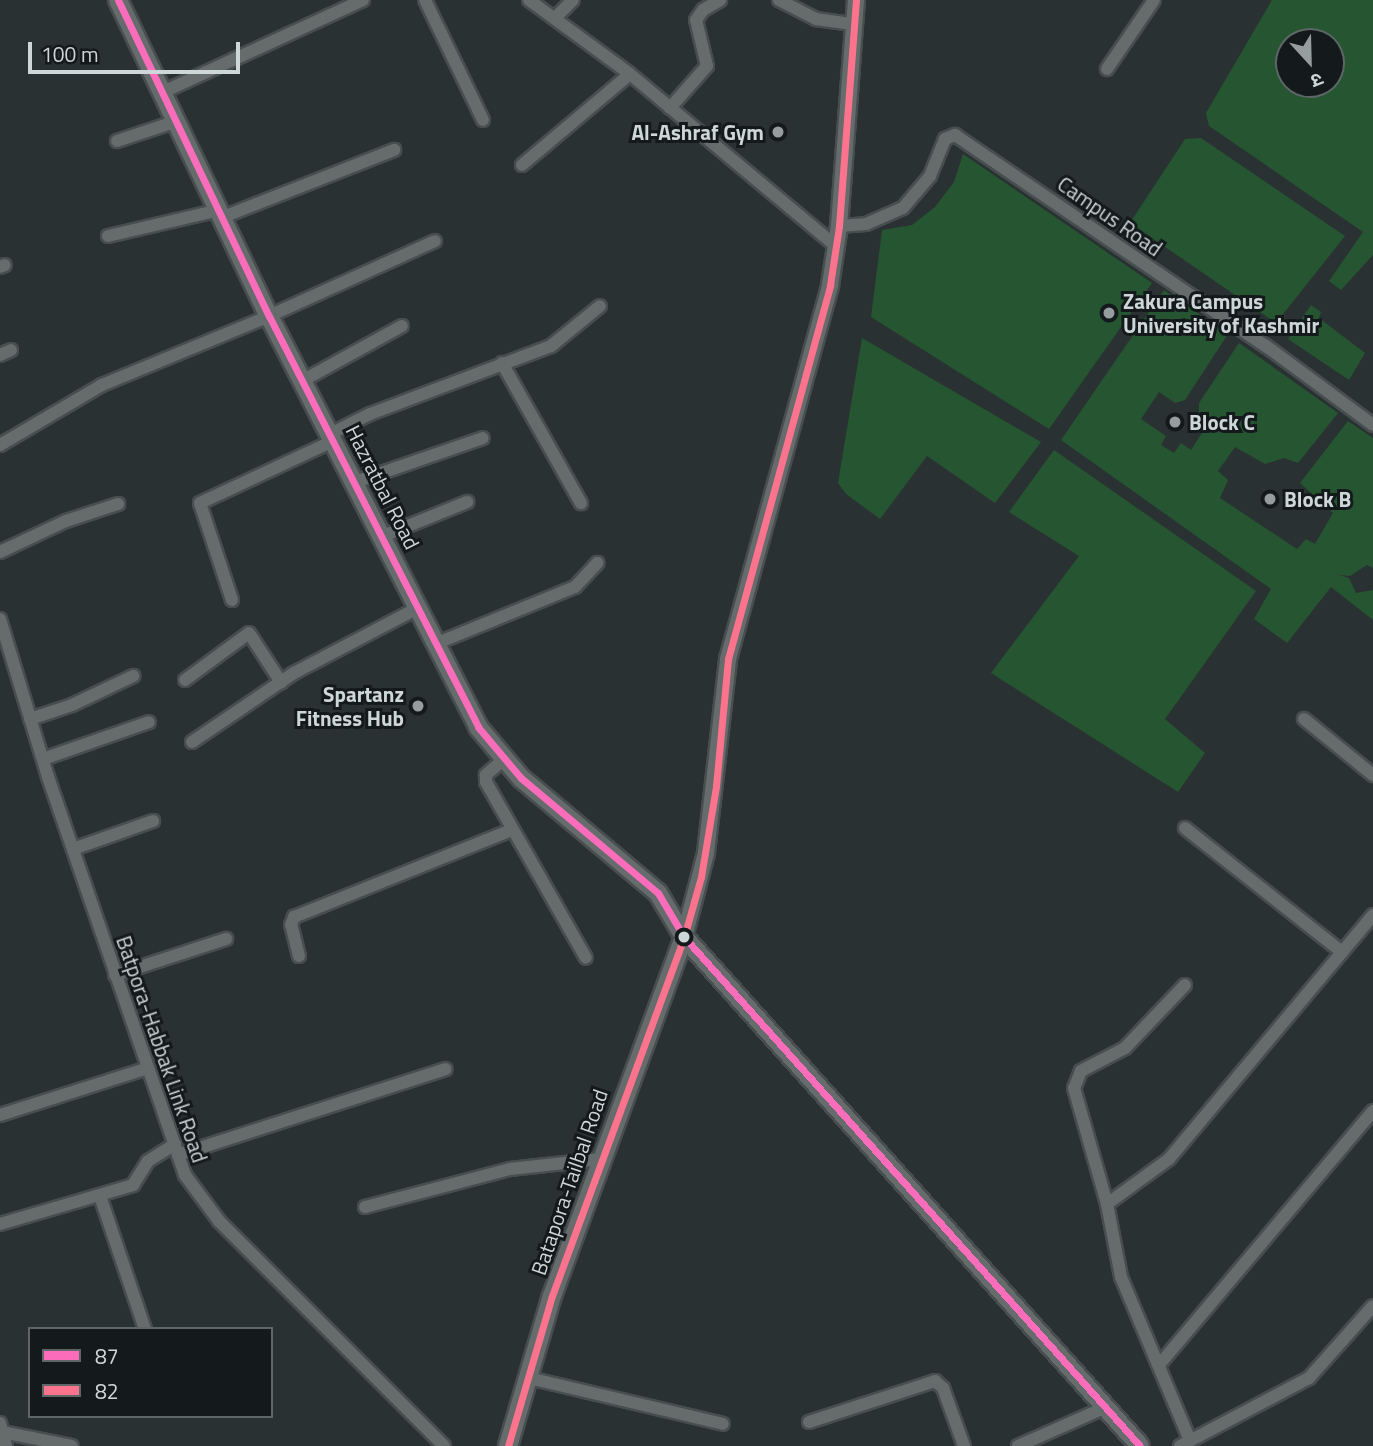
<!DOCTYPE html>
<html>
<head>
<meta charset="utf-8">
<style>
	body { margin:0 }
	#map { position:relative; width:1373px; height:1446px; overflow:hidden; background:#2a3132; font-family:"Titillium Web","Noto Sans Devanagari",sans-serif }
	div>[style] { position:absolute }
	.green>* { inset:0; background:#255631 }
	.roads { filter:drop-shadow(2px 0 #474e4f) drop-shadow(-2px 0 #474e4f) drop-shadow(0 2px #474e4f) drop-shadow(0 -2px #474e4f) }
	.minor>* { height:12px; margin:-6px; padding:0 6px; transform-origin:6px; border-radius:6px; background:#666b6b }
	.tertiary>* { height:16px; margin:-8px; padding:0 8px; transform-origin:8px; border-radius:8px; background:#666b6b }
	.secondary>* { height:18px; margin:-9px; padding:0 9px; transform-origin:9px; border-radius:9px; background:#666b6b }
	.bus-1>* { height:7px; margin:-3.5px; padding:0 3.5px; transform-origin:3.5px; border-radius:3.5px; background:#fb6dba }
	.bus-2>* { height:7px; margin:-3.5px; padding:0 3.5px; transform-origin:3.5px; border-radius:3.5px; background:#fc738d }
	.dots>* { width:19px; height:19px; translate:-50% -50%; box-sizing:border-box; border:4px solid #141a1b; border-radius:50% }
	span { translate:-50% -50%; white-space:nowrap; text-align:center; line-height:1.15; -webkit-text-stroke:6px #141a1b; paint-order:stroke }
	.poi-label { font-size:21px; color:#ced7d8; font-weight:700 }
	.right { translate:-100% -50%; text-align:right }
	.left { translate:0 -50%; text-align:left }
	.street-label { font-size:21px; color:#ced7d8 }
	.legend { position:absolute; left:28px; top:1327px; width:245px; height:91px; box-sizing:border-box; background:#141a1b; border:2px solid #5e6667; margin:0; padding:9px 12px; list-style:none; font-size:21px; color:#ced7d8 }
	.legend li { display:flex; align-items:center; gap:14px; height:35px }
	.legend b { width:35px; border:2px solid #5e6667 }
	.north { position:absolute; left:1275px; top:28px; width:70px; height:70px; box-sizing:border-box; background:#141a1b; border:2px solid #5e6667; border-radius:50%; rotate:158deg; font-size:19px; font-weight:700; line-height:28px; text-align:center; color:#ced7d8 }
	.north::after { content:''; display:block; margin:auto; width:24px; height:32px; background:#959d9e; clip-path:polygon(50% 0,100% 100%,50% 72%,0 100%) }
	.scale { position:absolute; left:28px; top:42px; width:212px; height:32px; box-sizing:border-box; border:4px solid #ced7d8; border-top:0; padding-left:9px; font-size:21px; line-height:24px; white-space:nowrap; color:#ced7d8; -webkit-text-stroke:5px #141a1b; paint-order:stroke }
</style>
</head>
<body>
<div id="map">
	<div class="green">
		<div style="clip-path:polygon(evenodd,1272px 0,1373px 0,1373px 255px,1341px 290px,1329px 281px,1363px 232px,1209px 126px,1206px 113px,1272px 0,1289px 42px,1331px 42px,1331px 84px,1289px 84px,1289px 42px)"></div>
		<div style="clip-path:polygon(1201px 138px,1345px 236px,1276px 323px,1130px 223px,1185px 139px)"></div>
		<div style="clip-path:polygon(963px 154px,1152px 283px,1049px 429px,871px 317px,882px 230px,912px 225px,935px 207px,954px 182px)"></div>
		<div style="clip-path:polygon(1164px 290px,1228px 334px,1185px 400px,1175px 403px,1159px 392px,1141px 419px,1166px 436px,1161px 445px,1174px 453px,1181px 443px,1191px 450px,1207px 425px,1199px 415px,1199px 403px,1239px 343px,1338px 413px,1298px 463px,1284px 458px,1265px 464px,1235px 447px,1218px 471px,1228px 480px,1220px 498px,1297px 549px,1306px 539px,1315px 544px,1333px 513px,1300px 483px,1348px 421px,1373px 438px,1373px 568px,1367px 565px,1350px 576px,1339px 575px,1349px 578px,1356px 593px,1373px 590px,1373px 620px,1331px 587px,1287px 643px,1254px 619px,1271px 589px,1061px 440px)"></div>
		<div style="clip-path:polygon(1311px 305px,1321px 312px,1319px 318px,1365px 353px,1349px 380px,1288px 339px)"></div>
		<div style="clip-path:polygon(862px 338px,1041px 442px,995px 503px,927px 456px,880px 519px,846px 494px,838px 483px)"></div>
		<div style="clip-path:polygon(1054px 450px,1256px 591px,1165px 719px,1205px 753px,1178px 792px,991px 673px,1079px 556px,1009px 512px)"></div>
	</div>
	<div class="roads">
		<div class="minor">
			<div style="left:425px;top:0;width:133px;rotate:64.2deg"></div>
			<div style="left:529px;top:0;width:125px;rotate:36.2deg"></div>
			<div style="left:630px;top:74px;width:268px;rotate:39.9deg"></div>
			<div style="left:779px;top:0;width:42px;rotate:27.2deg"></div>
			<div style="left:816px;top:19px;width:37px;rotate:8deg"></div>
			<div style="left:555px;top:18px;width:25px;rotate:-45deg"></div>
			<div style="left:1107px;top:69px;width:83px;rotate:-55.7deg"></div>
			<div style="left:163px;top:92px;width:220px;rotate:-24.7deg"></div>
			<div style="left:670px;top:108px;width:56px;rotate:-48.6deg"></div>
			<div style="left:707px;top:66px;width:47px;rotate:-103.4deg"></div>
			<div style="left:696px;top:20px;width:12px;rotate:-55deg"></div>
			<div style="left:703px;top:10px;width:20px;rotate:-30deg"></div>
			<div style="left:117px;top:141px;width:63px;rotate:-18.4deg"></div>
			<div style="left:522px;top:165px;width:141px;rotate:-40.1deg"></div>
			<div style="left:223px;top:217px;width:184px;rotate:-21.4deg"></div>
			<div style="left:839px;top:226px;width:27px;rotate:-4deg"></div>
			<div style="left:866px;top:224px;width:40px;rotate:-23.4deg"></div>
			<div style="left:903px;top:208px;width:42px;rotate:-49.8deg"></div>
			<div style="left:930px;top:176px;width:40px;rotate:-68deg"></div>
			<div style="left:945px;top:139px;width:11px;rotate:-22deg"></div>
			<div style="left:955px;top:135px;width:376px;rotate:34.2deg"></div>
			<div style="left:1266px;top:346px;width:133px;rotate:36.4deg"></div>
			<div style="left:108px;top:236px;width:115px;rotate:-13.1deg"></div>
			<div style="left:0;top:267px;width:5px;rotate:-22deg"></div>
			<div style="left:0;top:355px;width:12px;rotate:-24deg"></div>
			<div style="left:502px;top:363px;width:161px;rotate:60.6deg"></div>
			<div style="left:302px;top:381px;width:114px;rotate:-28.8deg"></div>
			<div style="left:330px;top:434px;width:45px;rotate:-26.6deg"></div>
			<div style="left:370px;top:414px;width:193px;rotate:-20.6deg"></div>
			<div style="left:551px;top:346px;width:63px;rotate:-39.2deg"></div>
			<div style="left:0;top:445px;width:118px;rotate:-30.5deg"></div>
			<div style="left:102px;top:385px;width:181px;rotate:-22.4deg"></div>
			<div style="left:269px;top:316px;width:182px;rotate:-24.3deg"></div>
			<div style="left:355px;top:482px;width:135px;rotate:-19deg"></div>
			<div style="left:383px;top:536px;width:91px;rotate:-22deg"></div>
			<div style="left:0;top:552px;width:73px;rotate:-25.2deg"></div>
			<div style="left:66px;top:521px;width:55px;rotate:-18.1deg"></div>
			<div style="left:232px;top:600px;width:102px;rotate:-108.3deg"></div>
			<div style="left:200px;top:503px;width:147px;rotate:-25deg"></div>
			<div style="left:0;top:619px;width:165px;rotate:73.1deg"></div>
			<div style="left:48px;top:777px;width:421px;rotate:71deg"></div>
			<div style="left:185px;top:1175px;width:57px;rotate:53.5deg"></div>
			<div style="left:219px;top:1221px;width:318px;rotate:45deg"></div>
			<div style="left:435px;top:644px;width:151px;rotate:-22.2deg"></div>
			<div style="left:575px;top:587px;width:33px;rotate:-47deg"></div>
			<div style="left:185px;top:680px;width:79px;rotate:-36.3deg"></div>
			<div style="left:249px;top:633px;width:59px;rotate:56.9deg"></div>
			<div style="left:30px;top:719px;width:44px;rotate:-18.4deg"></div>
			<div style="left:72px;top:705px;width:68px;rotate:-25.4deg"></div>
			<div style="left:1304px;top:719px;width:89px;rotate:39.1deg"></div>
			<div style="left:192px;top:742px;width:123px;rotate:-34.1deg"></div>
			<div style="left:294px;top:673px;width:140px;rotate:-27.7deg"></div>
			<div style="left:43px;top:759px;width:112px;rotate:-19.2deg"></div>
			<div style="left:503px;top:760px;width:23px;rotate:139deg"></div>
			<div style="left:486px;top:775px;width:7px;rotate:90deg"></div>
			<div style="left:486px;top:782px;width:202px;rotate:60.4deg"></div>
			<div style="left:1185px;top:828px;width:200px;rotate:38.3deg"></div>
			<div style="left:73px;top:849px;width:85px;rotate:-19.3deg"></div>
			<div style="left:299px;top:956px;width:32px;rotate:-104deg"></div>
			<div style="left:291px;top:925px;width:9px;rotate:-69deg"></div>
			<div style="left:294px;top:917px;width:234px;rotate:-21.8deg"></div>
			<div style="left:115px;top:975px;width:117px;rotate:-18deg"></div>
			<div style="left:1185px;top:985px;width:87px;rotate:133.6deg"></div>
			<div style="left:1125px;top:1048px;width:50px;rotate:152.4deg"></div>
			<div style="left:1081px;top:1071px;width:18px;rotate:112deg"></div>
			<div style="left:1074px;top:1088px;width:121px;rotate:74.1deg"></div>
			<div style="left:1107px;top:1204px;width:74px;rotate:79.1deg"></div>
			<div style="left:1121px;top:1277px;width:177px;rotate:67.1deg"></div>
			<div style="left:0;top:1115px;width:155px;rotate:-17.6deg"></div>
			<div style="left:178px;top:1155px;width:281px;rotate:-17.8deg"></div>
			<div style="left:100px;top:1196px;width:140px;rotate:71.3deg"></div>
			<div style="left:1107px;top:1204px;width:77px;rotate:-36deg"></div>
			<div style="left:1169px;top:1159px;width:318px;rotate:-50.1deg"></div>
			<div style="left:365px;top:1207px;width:150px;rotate:-14.7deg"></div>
			<div style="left:510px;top:1169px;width:91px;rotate:-6.3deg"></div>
			<div style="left:0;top:1224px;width:139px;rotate:-16.3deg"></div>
			<div style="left:133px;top:1185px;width:28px;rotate:-58deg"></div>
			<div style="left:148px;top:1161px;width:32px;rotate:-32deg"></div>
			<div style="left:1159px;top:1365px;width:332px;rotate:-49.9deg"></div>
			<div style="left:529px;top:1378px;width:199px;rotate:13.3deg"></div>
			<div style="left:809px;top:1422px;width:133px;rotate:-18deg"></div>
			<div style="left:935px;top:1381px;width:11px;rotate:41deg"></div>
			<div style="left:943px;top:1388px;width:62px;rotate:70.1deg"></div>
			<div style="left:0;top:1423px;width:24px;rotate:75deg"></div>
			<div style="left:2px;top:1432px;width:71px;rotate:11.3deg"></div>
			<div style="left:1018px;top:1446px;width:94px;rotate:-23.8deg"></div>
			<div style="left:1180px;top:1446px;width:146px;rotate:-27.8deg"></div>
			<div style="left:1309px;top:1378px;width:96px;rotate:-48.4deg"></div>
		</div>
		<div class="tertiary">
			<div style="left:684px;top:937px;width:87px;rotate:-75.3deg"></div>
			<div style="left:706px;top:853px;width:195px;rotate:-83.5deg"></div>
			<div style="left:728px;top:659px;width:388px;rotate:-74.7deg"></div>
			<div style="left:830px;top:285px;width:60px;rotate:-81.3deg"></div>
			<div style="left:839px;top:226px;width:227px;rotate:-85.7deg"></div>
		</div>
		<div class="secondary">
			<div style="left:118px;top:0;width:350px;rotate:64.5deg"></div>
			<div style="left:269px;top:316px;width:461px;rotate:63deg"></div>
			<div style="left:478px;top:727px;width:67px;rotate:49.9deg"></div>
			<div style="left:521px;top:778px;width:179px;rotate:40deg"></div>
			<div style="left:658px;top:893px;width:51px;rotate:59.4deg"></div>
			<div style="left:684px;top:937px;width:683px;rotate:48.14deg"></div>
			<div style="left:508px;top:1446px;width:156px;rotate:-73.7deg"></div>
			<div style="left:552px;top:1296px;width:382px;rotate:-69.8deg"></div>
		</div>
	</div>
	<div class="bus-1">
		<div style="left:118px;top:0;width:350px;rotate:64.5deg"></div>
		<div style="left:269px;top:316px;width:461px;rotate:63deg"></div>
		<div style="left:478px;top:727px;width:67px;rotate:49.9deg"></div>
		<div style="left:521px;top:778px;width:179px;rotate:40deg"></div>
		<div style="left:658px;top:893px;width:51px;rotate:59.4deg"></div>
		<div style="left:684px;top:937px;width:683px;rotate:48.14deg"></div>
	</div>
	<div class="bus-2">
		<div style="left:508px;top:1446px;width:156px;rotate:-73.7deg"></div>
		<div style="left:552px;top:1296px;width:382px;rotate:-69.8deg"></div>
		<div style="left:684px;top:937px;width:62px;rotate:-74.2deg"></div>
		<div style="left:701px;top:877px;width:92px;rotate:-80.6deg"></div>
		<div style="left:716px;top:786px;width:128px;rotate:-84.6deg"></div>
		<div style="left:728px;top:659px;width:388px;rotate:-74.7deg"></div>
		<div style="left:830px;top:285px;width:60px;rotate:-81.3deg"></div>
		<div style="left:839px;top:226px;width:227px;rotate:-85.7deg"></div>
	</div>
	<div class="dots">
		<div style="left:778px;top:132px;background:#959d9e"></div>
		<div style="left:1109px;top:313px;background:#959d9e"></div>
		<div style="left:1175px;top:422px;background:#959d9e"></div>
		<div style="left:1270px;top:499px;background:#959d9e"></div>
		<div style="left:418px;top:706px;background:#959d9e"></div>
		<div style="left:684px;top:937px;background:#ced7d8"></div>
	</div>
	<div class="poi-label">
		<span class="right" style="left:764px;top:132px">Al-Ashraf Gym</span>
		<span class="left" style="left:1123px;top:313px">Zakura Campus<br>University of Kashmir</span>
		<span class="left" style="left:1189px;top:422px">Block C</span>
		<span class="left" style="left:1284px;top:499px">Block B</span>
		<span class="right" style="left:404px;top:706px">Spartanz<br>Fitness Hub</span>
	</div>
	<div class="street-label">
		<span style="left:1110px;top:216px;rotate:35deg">Campus Road</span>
		<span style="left:383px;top:487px;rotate:63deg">Hazratbal Road</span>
		<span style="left:162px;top:1049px;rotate:71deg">Batpora-Habbak Link Road</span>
		<span style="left:569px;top:1182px;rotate:-71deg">Batapora-Tailbal Road</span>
	</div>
	<ul class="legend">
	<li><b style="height:9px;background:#fb6dba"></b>87</li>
	<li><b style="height:9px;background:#fc738d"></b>82</li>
	</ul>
	<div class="north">उ</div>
	<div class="scale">100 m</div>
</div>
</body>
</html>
